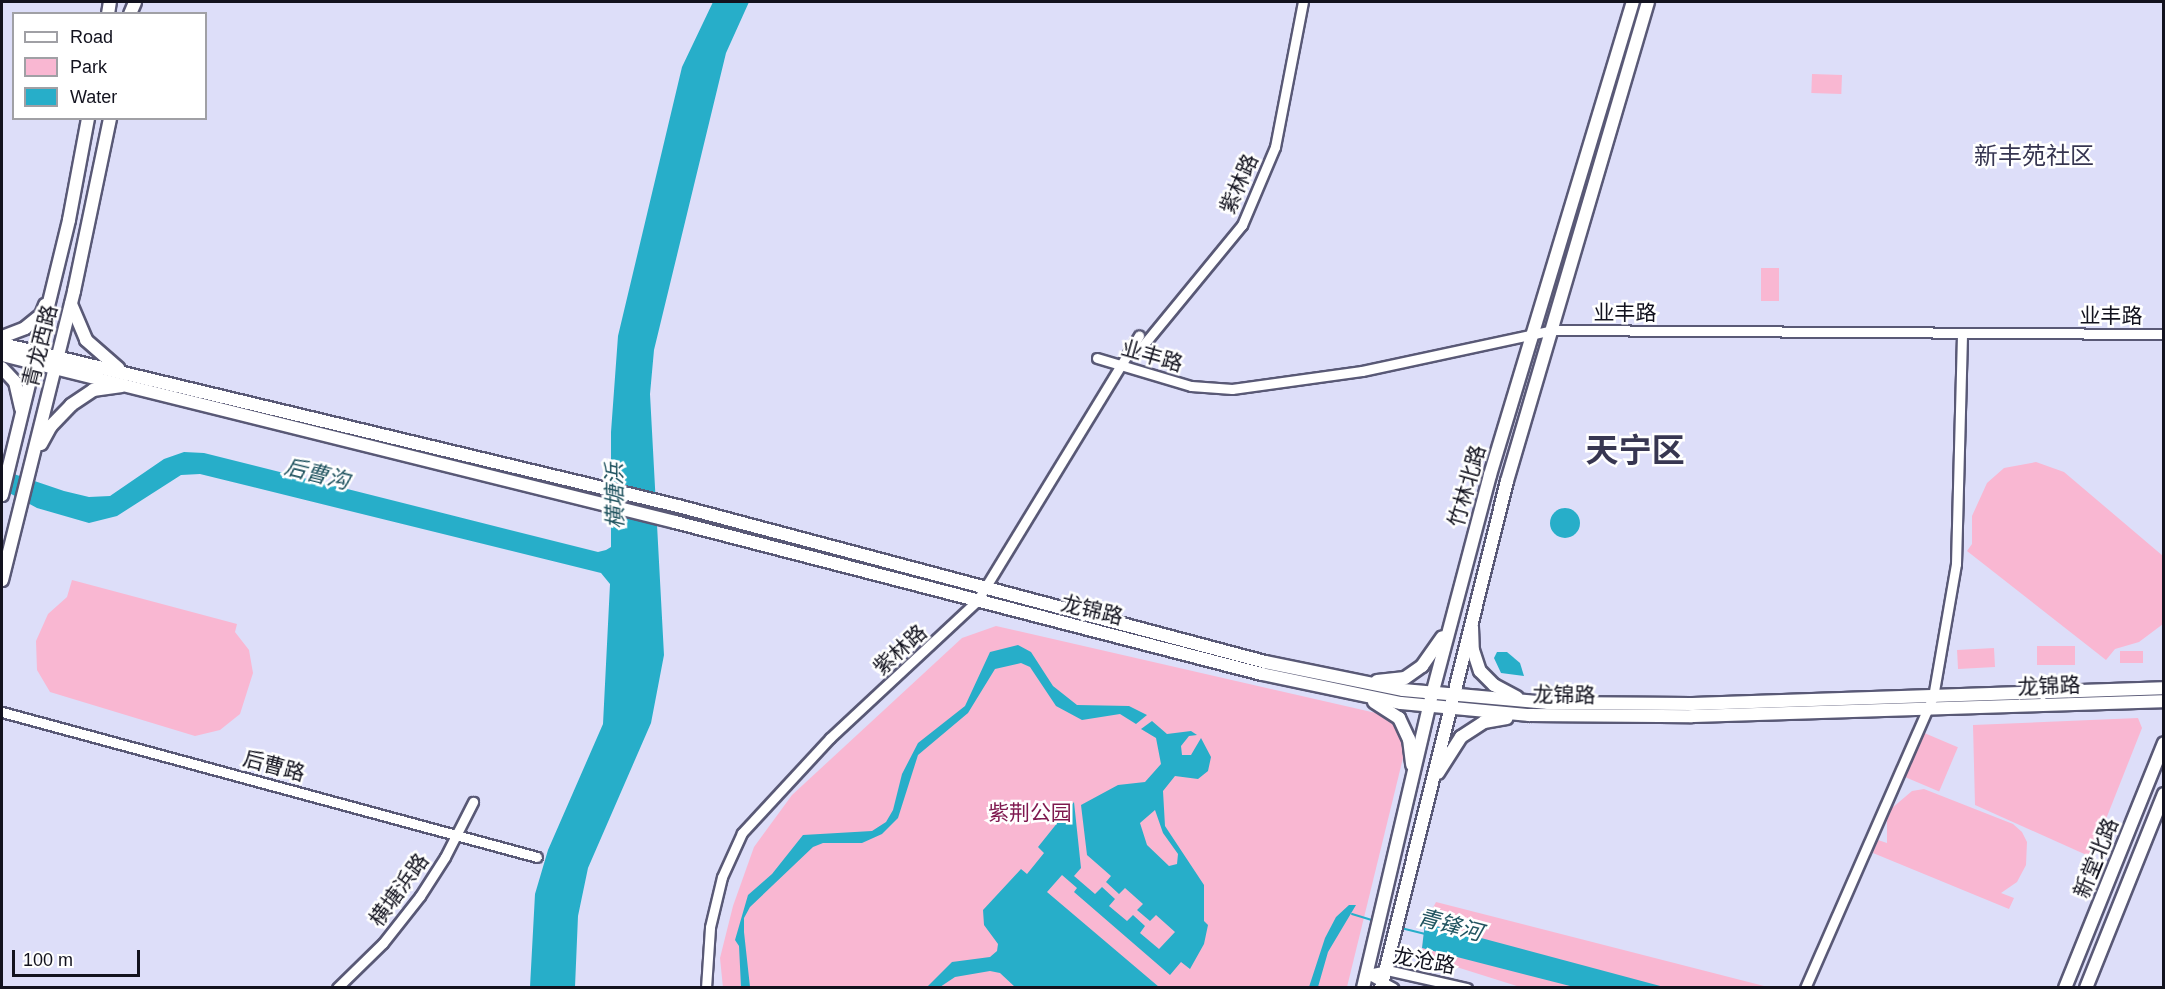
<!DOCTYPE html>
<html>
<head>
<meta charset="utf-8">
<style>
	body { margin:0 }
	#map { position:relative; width:2165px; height:989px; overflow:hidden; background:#dddef9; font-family:Helvetica,"Noto Sans SC",sans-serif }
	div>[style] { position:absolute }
	.green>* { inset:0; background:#f9b7d2; transform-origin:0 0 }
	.water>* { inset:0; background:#27aec9 }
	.round { border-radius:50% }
	.stream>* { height:2px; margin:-1px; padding:0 1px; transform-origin:1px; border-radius:1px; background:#27aec9 }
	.roads { filter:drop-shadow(2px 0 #595976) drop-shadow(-2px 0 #595976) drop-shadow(0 2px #595976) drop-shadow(0 -2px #595976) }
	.minor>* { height:9px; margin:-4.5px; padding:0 4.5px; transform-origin:4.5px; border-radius:4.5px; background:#fff }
	.major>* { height:12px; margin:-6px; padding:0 6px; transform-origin:6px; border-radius:6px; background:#fff }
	span { translate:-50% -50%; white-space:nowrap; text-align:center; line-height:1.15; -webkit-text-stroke:5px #fff; paint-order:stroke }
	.street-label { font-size:21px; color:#12121e }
	.park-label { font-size:21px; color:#7e184f }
	.water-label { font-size:22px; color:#215460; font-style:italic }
	.quarter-label { font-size:24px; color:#373651 }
	.town-label { font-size:33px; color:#373651; font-weight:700 }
	.frame { position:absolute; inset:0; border:3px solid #12121e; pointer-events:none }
	.legend { position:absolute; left:12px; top:12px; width:195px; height:108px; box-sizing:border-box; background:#fff; border:2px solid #a0a0a5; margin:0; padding:8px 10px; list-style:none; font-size:18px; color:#12121e }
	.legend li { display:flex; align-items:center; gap:12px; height:30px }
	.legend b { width:30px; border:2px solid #a0a0a5 }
	.scale { position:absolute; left:12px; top:950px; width:128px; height:27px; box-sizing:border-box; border:3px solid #12121e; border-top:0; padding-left:8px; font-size:18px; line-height:21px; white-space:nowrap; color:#12121e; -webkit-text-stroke:4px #fff; paint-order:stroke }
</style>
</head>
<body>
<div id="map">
	<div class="green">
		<div style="left:1812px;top:74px;width:30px;height:19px;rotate:2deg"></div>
		<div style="left:1761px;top:268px;width:18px;height:33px"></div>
		<div style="clip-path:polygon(2036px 462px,2064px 472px,2163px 556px,2163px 624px,2139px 642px,2115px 649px,2106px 660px,1967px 551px,1972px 544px,1972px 516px,1987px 483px,2004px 468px)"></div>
		<div style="clip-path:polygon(72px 580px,237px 624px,235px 632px,249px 650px,253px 673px,240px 714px,220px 730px,195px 736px,50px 692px,37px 670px,36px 641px,48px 614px,67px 597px)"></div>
		<div style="clip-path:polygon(996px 626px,1376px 713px,1394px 725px,1402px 737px,1403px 758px,1347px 987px,723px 988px,720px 958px,733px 906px,754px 847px,792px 795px,962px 638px)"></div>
		<div style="left:2075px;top:646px;width:19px;height:38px;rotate:90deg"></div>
		<div style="left:1994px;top:648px;width:19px;height:37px;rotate:87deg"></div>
		<div style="left:2120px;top:651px;width:23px;height:12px"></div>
		<div style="clip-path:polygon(2138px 718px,2142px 728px,2091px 857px,1975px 805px,1973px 725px)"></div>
		<div style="left:1922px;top:732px;width:39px;height:48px;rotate:23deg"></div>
		<div style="clip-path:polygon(1924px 789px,2013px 824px,2022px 832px,2027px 842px,2026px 865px,2017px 882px,2001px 893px,2014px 898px,2009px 909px,1873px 853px,1878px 840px,1887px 843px,1887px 820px,1892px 808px,1912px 791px)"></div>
		<div style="clip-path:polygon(1436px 902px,1768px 987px,1520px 987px,1428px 958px,1422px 948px,1425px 923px)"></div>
	</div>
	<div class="water">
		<div style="clip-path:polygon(713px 2px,749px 2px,726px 53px,654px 350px,650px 394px,664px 655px,651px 723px,588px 868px,578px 916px,575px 987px,530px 987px,535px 894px,548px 850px,603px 724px,610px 584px,601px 573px,200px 474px,181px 475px,117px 516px,89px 523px,37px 508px,2px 489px,2px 470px,64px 491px,89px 497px,110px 496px,164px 459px,184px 452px,204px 453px,598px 552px,606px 550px,611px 547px,611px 432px,618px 336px,682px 67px)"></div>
		<div class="round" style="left:1550px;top:508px;width:30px;height:30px"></div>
		<div style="clip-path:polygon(1018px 645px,1031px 652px,1053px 686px,1077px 705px,1129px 706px,1147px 715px,1136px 724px,1120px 714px,1082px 720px,1056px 706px,1030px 667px,1021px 663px,995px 669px,968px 713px,918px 755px,898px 818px,882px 834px,862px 843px,823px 843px,813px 847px,750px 907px,744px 918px,744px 932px,750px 987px,741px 987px,739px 946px,735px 940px,748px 895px,772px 874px,803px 835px,872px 831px,886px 822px,893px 810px,902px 774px,918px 743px,965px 706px,990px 652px)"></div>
		<div style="clip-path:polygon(1497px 652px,1507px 652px,1520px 663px,1524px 676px,1501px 673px,1494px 658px)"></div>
		<div style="clip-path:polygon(evenodd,1152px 721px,1167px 734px,1191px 731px,1197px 735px,1189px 736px,1181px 746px,1182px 755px,1191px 755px,1201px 738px,1211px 757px,1208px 771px,1198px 779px,1175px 776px,1163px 791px,1165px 826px,1204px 885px,1204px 921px,1208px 925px,1204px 944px,1190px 969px,1181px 962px,1170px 975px,1074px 892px,1077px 888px,1062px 875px,1047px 892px,1159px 987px,1015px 987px,1000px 973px,990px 971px,955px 977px,940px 987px,927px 987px,952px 962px,990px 957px,997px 951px,998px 944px,984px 925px,983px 910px,1021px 869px,1027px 874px,1044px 853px,1038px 847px,1074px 802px,1081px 868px,1074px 876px,1095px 894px,1102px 887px,1115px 899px,1109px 906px,1127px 921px,1133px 915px,1145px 926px,1140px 933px,1159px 949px,1175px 932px,1156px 915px,1150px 921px,1137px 910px,1143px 904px,1125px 888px,1119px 894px,1106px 882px,1111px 876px,1087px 855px,1081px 805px,1118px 785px,1145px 782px,1161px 764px,1156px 738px,1141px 729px,1152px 721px,1155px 810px,1163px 833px,1178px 854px,1177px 864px,1169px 866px,1147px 845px,1140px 823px,1155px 810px)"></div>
		<div style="clip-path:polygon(1349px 905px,1356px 905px,1328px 952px,1318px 987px,1309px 987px,1325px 938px,1336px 917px)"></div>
		<div style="clip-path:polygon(1425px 923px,1664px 987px,1574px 987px,1422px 948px)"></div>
	</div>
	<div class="stream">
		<div style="left:1352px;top:914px;width:24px;rotate:17deg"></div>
		<div style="left:1401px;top:928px;width:25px;rotate:14deg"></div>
	</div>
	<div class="roads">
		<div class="minor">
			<div style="left:1140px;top:349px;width:161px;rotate:-50.6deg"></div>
			<div style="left:1242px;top:225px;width:85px;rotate:-67.1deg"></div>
			<div style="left:1275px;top:147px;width:148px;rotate:-79.1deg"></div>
			<div style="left:1097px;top:358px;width:98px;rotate:16.6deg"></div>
			<div style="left:1191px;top:386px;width:41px;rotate:4.2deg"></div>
			<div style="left:1232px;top:389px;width:131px;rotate:-7.9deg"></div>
			<div style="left:1362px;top:371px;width:196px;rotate:-12.1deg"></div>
			<div style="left:1554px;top:330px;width:610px;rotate:0.38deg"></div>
			<div style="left:2px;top:712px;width:554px;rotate:15.16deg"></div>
			<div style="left:1368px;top:974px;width:19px;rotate:-12deg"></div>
			<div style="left:1387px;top:970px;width:82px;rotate:12.7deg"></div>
			<div style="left:1368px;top:974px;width:29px;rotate:29deg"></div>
			<div style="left:337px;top:988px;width:64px;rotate:-44.4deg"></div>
			<div style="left:383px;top:943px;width:60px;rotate:-51.8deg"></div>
			<div style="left:420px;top:896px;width:46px;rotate:-57.3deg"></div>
			<div style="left:445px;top:857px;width:62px;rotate:-63deg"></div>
			<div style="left:706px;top:988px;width:61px;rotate:-86.2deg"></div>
			<div style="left:710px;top:927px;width:51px;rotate:-76.5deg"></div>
			<div style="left:722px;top:877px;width:48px;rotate:-65.6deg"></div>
			<div style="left:742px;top:833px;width:129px;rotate:-47.2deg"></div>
			<div style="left:830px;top:738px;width:201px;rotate:-43deg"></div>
			<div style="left:977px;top:601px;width:311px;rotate:-58.6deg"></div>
			<div style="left:1805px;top:988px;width:318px;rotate:-66.3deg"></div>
			<div style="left:1933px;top:697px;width:135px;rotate:-80.2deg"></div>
			<div style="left:1956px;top:564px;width:230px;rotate:-88.5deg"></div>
		</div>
		<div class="major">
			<div style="left:108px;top:14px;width:12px;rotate:-81deg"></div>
			<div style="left:130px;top:14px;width:13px;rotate:-67deg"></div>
			<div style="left:71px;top:304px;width:39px;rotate:67deg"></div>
			<div style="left:86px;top:340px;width:43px;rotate:41.2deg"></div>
			<div style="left:2px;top:337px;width:25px;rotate:-21deg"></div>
			<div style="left:25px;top:328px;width:21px;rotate:-39deg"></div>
			<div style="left:41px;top:315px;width:11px;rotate:-68deg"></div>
			<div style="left:2px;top:344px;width:695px;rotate:13.48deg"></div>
			<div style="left:678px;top:506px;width:607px;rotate:14.88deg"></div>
			<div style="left:1265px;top:662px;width:141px;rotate:11.5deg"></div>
			<div style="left:1403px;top:690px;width:146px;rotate:5.1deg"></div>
			<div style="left:1548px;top:703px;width:143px;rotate:0.4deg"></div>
			<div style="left:1691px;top:704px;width:473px;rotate:-1.9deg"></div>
			<div style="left:2px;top:355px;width:693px;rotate:13.94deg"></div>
			<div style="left:675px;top:522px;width:606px;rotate:14.52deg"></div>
			<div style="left:1262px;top:674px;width:142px;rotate:11.8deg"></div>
			<div style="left:1401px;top:703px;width:129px;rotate:5.4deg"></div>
			<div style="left:1529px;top:715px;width:163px;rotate:0.4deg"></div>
			<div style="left:1692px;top:716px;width:472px;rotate:-1.8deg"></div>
			<div style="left:2px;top:368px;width:19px;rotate:47deg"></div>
			<div style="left:15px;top:382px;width:27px;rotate:77deg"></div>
			<div style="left:41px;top:444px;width:21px;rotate:-61deg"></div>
			<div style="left:51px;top:426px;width:29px;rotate:-46deg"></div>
			<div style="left:71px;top:405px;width:27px;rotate:-34deg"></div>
			<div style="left:93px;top:390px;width:29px;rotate:-8deg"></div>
			<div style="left:2px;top:495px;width:283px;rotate:-76.3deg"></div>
			<div style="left:69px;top:220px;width:104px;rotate:-79.4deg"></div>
			<div style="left:2px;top:580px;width:298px;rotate:-76deg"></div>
			<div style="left:74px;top:291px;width:177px;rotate:-78.2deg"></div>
			<div style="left:1472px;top:627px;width:23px;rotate:88deg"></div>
			<div style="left:1473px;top:650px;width:22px;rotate:72deg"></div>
			<div style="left:1480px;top:671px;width:20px;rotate:45deg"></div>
			<div style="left:1494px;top:685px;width:26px;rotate:28deg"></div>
			<div style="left:1377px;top:681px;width:28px;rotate:-6deg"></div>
			<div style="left:1405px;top:678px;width:21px;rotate:-35deg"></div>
			<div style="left:1422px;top:666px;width:35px;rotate:-55deg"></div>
			<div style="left:1374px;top:702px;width:30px;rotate:33deg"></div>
			<div style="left:1399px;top:718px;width:23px;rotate:65deg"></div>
			<div style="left:1409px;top:739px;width:26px;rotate:83deg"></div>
			<div style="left:1438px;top:773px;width:43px;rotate:-57.4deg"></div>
			<div style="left:1461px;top:737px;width:27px;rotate:-33deg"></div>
			<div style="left:1484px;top:722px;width:23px;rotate:-10deg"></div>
			<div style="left:1363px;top:988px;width:290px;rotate:-76.8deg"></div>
			<div style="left:1429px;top:706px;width:239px;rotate:-75.2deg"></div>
			<div style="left:1490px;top:475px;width:494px;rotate:-73.2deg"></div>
			<div style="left:1381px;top:988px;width:522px;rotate:-76.04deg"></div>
			<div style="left:1507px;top:481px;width:499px;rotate:-73.6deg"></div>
			<div style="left:2065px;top:988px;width:264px;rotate:-68deg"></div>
			<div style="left:2086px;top:988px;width:209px;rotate:-68.1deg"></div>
		</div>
	</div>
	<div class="street-label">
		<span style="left:1239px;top:184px;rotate:-66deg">紫林路</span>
		<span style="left:1625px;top:313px">业丰路</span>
		<span style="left:2111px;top:316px">业丰路</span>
		<span style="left:40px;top:346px;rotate:-76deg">青龙西路</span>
		<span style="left:1152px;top:356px;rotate:16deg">业丰路</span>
		<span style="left:1467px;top:486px;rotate:-74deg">竹林北路</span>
		<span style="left:1092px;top:610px;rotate:14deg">龙锦路</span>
		<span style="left:900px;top:650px;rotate:-42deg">紫林路</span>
		<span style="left:2049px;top:686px;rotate:-2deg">龙锦路</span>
		<span style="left:1564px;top:695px;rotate:1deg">龙锦路</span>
		<span style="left:274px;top:766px;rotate:15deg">后曹路</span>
		<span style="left:2096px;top:858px;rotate:-68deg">新堂北路</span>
		<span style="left:399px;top:890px;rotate:-54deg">横塘浜路</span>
		<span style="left:1424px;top:961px;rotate:10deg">龙沧路</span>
	</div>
	<div class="park-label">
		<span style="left:1030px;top:813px">紫荆公园</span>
	</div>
	<div class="water-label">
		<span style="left:317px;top:474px;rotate:14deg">后曹沟</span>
		<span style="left:615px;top:496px;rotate:-91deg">横塘浜</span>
		<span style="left:1450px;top:925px;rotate:15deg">青锋河</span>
	</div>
	<div class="quarter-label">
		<span style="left:2034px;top:156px">新丰苑社区</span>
	</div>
	<div class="town-label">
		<span style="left:1635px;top:451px">天宁区</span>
	</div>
	<div class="frame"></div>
	<ul class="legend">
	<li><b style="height:8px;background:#fff"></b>Road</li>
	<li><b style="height:16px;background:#f9b7d2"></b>Park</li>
	<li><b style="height:16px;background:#27aec9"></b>Water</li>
	</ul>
	<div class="scale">100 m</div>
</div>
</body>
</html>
